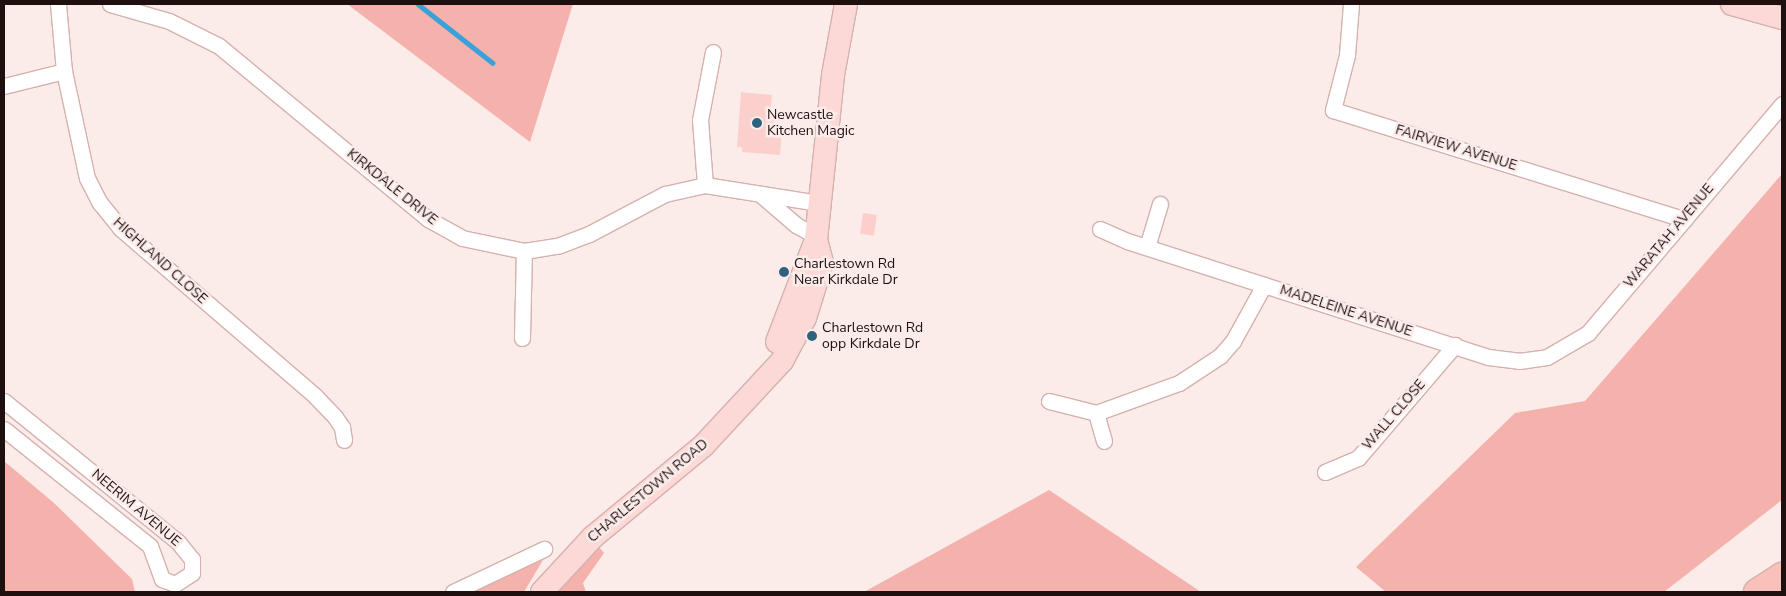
<!DOCTYPE html>
<html>
<head>
<meta charset="utf-8">
<style>
	body { margin:0 }
	#map { position:relative; width:1786px; height:596px; overflow:hidden; background:#fbecea; font-family:"Nunito Sans",sans-serif }
	div>[style] { position:absolute }
	.green>* { inset:0; background:#f5b2ad }
	.stream>* { height:4.5px; margin:-2.25px; padding:0 2.25px; transform-origin:2.25px; border-radius:2.25px; background:#3ba1d9 }
	.building>* { inset:0; background:#fbd0cc; transform-origin:0 0 }
	.roads { filter:drop-shadow(1px 0 #d5b1ad) drop-shadow(-1px 0 #d5b1ad) drop-shadow(0 1px #d5b1ad) drop-shadow(0 -1px #d5b1ad) }
	.minor>* { height:15px; margin:-7.5px; padding:0 7.5px; transform-origin:7.5px; border-radius:7.5px; background:#fff }
	.primary>* { height:22px; margin:-11px; padding:0 11px; transform-origin:11px; border-radius:11px; background:#fcd9d6 }
	.motorway>* { height:26px; margin:-13px; padding:0 13px; transform-origin:13px; border-radius:13px; background:#fac0ba }
	.dots>* { width:14px; height:14px; translate:-50% -50%; box-sizing:border-box; border:2px solid #fbecea; border-radius:50% }
	span { translate:-50% -50%; white-space:nowrap; text-align:center; line-height:1.15; -webkit-text-stroke:5px #fbecea; paint-order:stroke }
	.poi-label { font-size:14px; color:#1d100f }
	.left { translate:0 -50%; text-align:left }
	.street-label { font-size:14px; color:#1d100f }
	.frame { position:absolute; inset:0; border:5px solid #1d100f; pointer-events:none }
</style>
</head>
<body>
<div id="map">
	<div class="green">
		<div style="clip-path:polygon(347px 4px,573px 4px,530px 142px)"></div>
		<div style="clip-path:polygon(1782px 174px,1782px 500px,1664px 592px,1386px 592px,1356px 567px,1515px 413px,1585px 401px)"></div>
		<div style="clip-path:polygon(4px 461px,54px 503px,132px 579px,135px 592px,4px 592px)"></div>
		<div style="clip-path:polygon(1049px 490px,1201px 592px,864px 592px)"></div>
		<div style="clip-path:polygon(595px 547px,599px 547px,604px 553px,583px 583px,586px 592px,550px 592px)"></div>
		<div style="clip-path:polygon(543px 560px,524px 592px,466px 592px)"></div>
	</div>
	<div class="stream">
		<div style="left:418px;top:4px;width:95px;rotate:38.2deg"></div>
	</div>
	<div class="building">
		<div style="clip-path:polygon(741px 92px,772px 95px,770px 118px,775px 119px,774px 128px,782px 129px,780px 155px,742px 152px,742px 147px,737px 147px)"></div>
		<div style="left:863px;top:213px;width:14px;height:21px;rotate:8deg"></div>
	</div>
	<div class="roads">
		<div class="minor">
			<div style="left:58px;top:4px;width:67px;rotate:84.9deg"></div>
			<div style="left:64px;top:71px;width:109px;rotate:77.9deg"></div>
			<div style="left:87px;top:178px;width:28px;rotate:63deg"></div>
			<div style="left:100px;top:203px;width:32px;rotate:51deg"></div>
			<div style="left:120px;top:228px;width:257px;rotate:40.7deg"></div>
			<div style="left:315px;top:396px;width:29px;rotate:46deg"></div>
			<div style="left:335px;top:417px;width:12px;rotate:55deg"></div>
			<div style="left:342px;top:427px;width:13px;rotate:81deg"></div>
			<div style="left:110px;top:4px;width:61px;rotate:16.1deg"></div>
			<div style="left:169px;top:21px;width:56px;rotate:26.6deg"></div>
			<div style="left:219px;top:46px;width:271px;rotate:39.6deg"></div>
			<div style="left:428px;top:219px;width:39px;rotate:29deg"></div>
			<div style="left:462px;top:238px;width:63px;rotate:11.8deg"></div>
			<div style="left:524px;top:251px;width:36px;rotate:-9deg"></div>
			<div style="left:560px;top:245px;width:31px;rotate:-21deg"></div>
			<div style="left:589px;top:234px;width:86px;rotate:-27.8deg"></div>
			<div style="left:665px;top:194px;width:41px;rotate:-12.7deg"></div>
			<div style="left:705px;top:185px;width:115px;rotate:9deg"></div>
			<div style="left:1351px;top:4px;width:51px;rotate:94.5deg"></div>
			<div style="left:1347px;top:55px;width:57px;rotate:104.3deg"></div>
			<div style="left:1333px;top:110px;width:368px;rotate:17.3deg"></div>
			<div style="left:4px;top:86px;width:62px;rotate:-14deg"></div>
			<div style="left:705px;top:185px;width:65px;rotate:-94.4deg"></div>
			<div style="left:700px;top:120px;width:69px;rotate:-79.2deg"></div>
			<div style="left:760px;top:194px;width:48px;rotate:40.7deg"></div>
			<div style="left:796px;top:225px;width:23px;rotate:29deg"></div>
			<div style="left:1100px;top:229px;width:30px;rotate:24deg"></div>
			<div style="left:1127px;top:241px;width:379px;rotate:17.8deg"></div>
			<div style="left:1488px;top:357px;width:31px;rotate:7deg"></div>
			<div style="left:1519px;top:361px;width:28px;rotate:-8deg"></div>
			<div style="left:1547px;top:357px;width:48px;rotate:-30.3deg"></div>
			<div style="left:1588px;top:333px;width:300px;rotate:-49.7deg"></div>
			<div style="left:1147px;top:247px;width:45px;rotate:-73.2deg"></div>
			<div style="left:522px;top:338px;width:87px;rotate:-88.7deg"></div>
			<div style="left:4px;top:401px;width:224px;rotate:39deg"></div>
			<div style="left:178px;top:542px;width:22px;rotate:51deg"></div>
			<div style="left:192px;top:559px;width:14px;rotate:90deg"></div>
			<div style="left:192px;top:573px;width:20px;rotate:147deg"></div>
			<div style="left:175px;top:584px;width:14px;rotate:-159deg"></div>
			<div style="left:162px;top:579px;width:35px;rotate:-110deg"></div>
			<div style="left:150px;top:546px;width:187px;rotate:-141.3deg"></div>
			<div style="left:1049px;top:401px;width:49px;rotate:14.3deg"></div>
			<div style="left:1096px;top:413px;width:88px;rotate:-19.9deg"></div>
			<div style="left:1179px;top:383px;width:49px;rotate:-33.4deg"></div>
			<div style="left:1220px;top:356px;width:20px;rotate:-49deg"></div>
			<div style="left:1233px;top:341px;width:64px;rotate:-61deg"></div>
			<div style="left:1096px;top:413px;width:29px;rotate:74deg"></div>
			<div style="left:1325px;top:472px;width:36px;rotate:-23deg"></div>
			<div style="left:1358px;top:458px;width:149px;rotate:-49.4deg"></div>
			<div style="left:453px;top:592px;width:101px;rotate:-25.3deg"></div>
		</div>
		<div class="primary">
			<div style="left:1732px;top:4px;width:52px;rotate:15.6deg"></div>
			<div style="left:777px;top:342px;width:109px;rotate:-69.1deg"></div>
			<div style="left:816px;top:240px;width:166px;rotate:-84.1deg"></div>
			<div style="left:833px;top:75px;width:72px;rotate:-79.6deg"></div>
			<div style="left:542px;top:592px;width:75px;rotate:-47.2deg"></div>
			<div style="left:593px;top:537px;width:143px;rotate:-39.6deg"></div>
			<div style="left:703px;top:446px;width:116px;rotate:-47.1deg"></div>
			<div style="left:782px;top:361px;width:49px;rotate:-61.9deg"></div>
			<div style="left:805px;top:318px;width:47px;rotate:-72.7deg"></div>
			<div style="left:819px;top:273px;width:11px;rotate:-75deg"></div>
			<div style="left:822px;top:262px;width:23px;rotate:-105deg"></div>
		</div>
		<div class="motorway">
			<div style="left:1757px;top:592px;width:30px;rotate:-33deg"></div>
		</div>
	</div>
	<div class="dots">
		<div style="left:757px;top:123px;background:#306280"></div>
		<div style="left:784px;top:272px;background:#306280"></div>
		<div style="left:812px;top:336px;background:#306280"></div>
	</div>
	<div class="poi-label">
		<span class="left" style="left:767px;top:123px">Newcastle<br>Kitchen Magic</span>
		<span class="left" style="left:794px;top:272px">Charlestown Rd<br>Near Kirkdale Dr</span>
		<span class="left" style="left:822px;top:336px">Charlestown Rd<br>opp Kirkdale Dr</span>
	</div>
	<div class="street-label">
		<span style="left:1456px;top:148px;rotate:17deg">FAIRVIEW AVENUE</span>
		<span style="left:392px;top:187px;rotate:39deg">KIRKDALE DRIVE</span>
		<span style="left:1669px;top:236px;rotate:-50deg">WARATAH AVENUE</span>
		<span style="left:160px;top:261px;rotate:42deg">HIGHLAND CLOSE</span>
		<span style="left:1346px;top:311px;rotate:18deg">MADELEINE AVENUE</span>
		<span style="left:1394px;top:415px;rotate:-49deg">WALL CLOSE</span>
		<span style="left:648px;top:491px;rotate:-40deg">CHARLESTOWN ROAD</span>
		<span style="left:136px;top:508px;rotate:40deg">NEERIM AVENUE</span>
	</div>
	<div class="frame"></div>
</div>
</body>
</html>
